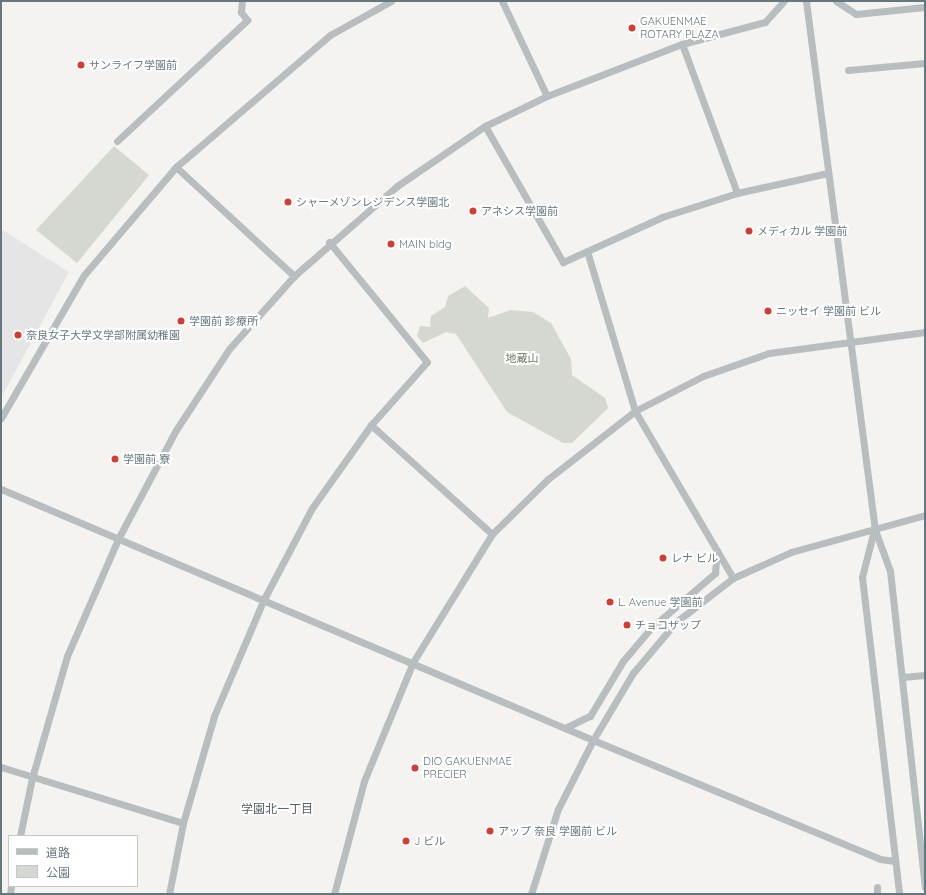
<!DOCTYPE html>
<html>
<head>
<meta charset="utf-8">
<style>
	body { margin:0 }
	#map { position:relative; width:926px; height:895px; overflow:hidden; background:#f4f3f0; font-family:Quicksand,"Noto Sans JP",sans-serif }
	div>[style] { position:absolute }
	.built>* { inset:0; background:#e4e5e4 }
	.green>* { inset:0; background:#d4d8d0 }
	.minor>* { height:7px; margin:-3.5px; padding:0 3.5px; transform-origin:3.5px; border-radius:3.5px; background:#b8bec0 }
	.dots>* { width:11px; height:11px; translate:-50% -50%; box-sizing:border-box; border:2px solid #fff; border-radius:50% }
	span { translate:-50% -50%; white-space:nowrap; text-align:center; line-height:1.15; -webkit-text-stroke:4px #fff; paint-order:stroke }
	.poi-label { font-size:11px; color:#65787f }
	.left { translate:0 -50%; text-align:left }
	.park-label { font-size:11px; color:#6b7664 }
	.neighbourhood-label { font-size:12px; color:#536064 }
	.frame { position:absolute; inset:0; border:2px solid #65787f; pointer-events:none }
	.legend { position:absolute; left:8px; top:835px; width:130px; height:52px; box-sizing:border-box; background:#fff; border:1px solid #c1c9cc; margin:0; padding:5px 7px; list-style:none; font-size:12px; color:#65787f }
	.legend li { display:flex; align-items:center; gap:8px; height:20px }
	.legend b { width:20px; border:1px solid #c1c9cc }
</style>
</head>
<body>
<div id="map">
	<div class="built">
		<div style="clip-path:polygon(1px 229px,69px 272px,1px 398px)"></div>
	</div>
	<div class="green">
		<div style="clip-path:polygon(114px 146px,149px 175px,77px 263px,36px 230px)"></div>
		<div style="clip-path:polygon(465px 286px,489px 308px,488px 318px,511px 310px,533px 312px,551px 323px,571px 359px,572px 375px,605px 398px,608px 408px,572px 443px,563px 443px,507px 412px,456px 334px,446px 332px,423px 343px,417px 336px,420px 326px,430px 327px,431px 316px,445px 307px,448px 296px)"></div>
	</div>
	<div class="minor">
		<div style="left:502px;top:1px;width:105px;rotate:64.7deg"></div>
		<div style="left:806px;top:1px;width:533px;rotate:82.57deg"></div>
		<div style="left:875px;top:530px;width:44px;rotate:69.9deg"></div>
		<div style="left:890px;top:571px;width:318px;rotate:83.7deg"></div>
		<div style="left:836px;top:1px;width:24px;rotate:33deg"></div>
		<div style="left:856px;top:14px;width:69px;rotate:-5.8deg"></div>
		<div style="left:682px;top:44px;width:159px;rotate:69.7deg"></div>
		<div style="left:848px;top:70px;width:77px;rotate:-5.2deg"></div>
		<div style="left:485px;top:126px;width:157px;rotate:60.2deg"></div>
		<div style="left:563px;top:262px;width:109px;rotate:-24.4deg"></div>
		<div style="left:662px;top:217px;width:79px;rotate:-17.7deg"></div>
		<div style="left:737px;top:193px;width:93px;rotate:-12.4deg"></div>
		<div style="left:117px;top:141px;width:178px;rotate:-42.9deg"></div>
		<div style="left:247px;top:20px;width:10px;rotate:-127deg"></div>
		<div style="left:241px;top:12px;width:11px;rotate:-85deg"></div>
		<div style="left:176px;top:167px;width:161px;rotate:42.7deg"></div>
		<div style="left:587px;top:251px;width:167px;rotate:73.3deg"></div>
		<div style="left:635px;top:411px;width:194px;rotate:59.6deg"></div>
		<div style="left:1px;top:418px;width:165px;rotate:-59.9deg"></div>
		<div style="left:84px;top:275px;width:142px;rotate:-49.6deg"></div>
		<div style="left:176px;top:167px;width:203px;rotate:-40.6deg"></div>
		<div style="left:330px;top:35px;width:70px;rotate:-29.1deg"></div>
		<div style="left:371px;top:425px;width:163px;rotate:42deg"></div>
		<div style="left:1px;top:489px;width:643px;rotate:22.98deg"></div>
		<div style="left:593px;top:740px;width:311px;rotate:22.5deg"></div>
		<div style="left:880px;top:859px;width:15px;rotate:8deg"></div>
		<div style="left:874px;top:530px;width:49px;rotate:104.3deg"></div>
		<div style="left:862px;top:577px;width:319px;rotate:83.3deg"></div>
		<div style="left:902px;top:677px;width:23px;rotate:-5deg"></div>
		<div style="left:565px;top:728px;width:28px;rotate:-26deg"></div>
		<div style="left:590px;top:716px;width:64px;rotate:-59deg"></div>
		<div style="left:623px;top:661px;width:42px;rotate:-49.8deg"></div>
		<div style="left:650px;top:629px;width:86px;rotate:-40.7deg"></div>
		<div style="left:715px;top:573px;width:22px;rotate:-85deg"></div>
		<div style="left:1px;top:767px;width:190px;rotate:17.1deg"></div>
		<div style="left:20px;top:836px;width:59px;rotate:-78.3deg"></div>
		<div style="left:32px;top:778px;width:127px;rotate:-74deg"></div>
		<div style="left:67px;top:656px;width:128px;rotate:-66.4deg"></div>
		<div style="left:118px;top:539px;width:123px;rotate:-62deg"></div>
		<div style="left:176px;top:430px;width:97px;rotate:-56.8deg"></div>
		<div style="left:229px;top:349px;width:98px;rotate:-48.3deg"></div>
		<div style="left:294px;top:276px;width:137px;rotate:-41.1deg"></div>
		<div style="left:397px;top:186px;width:107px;rotate:-34.3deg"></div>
		<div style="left:485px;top:126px;width:69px;rotate:-25.8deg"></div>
		<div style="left:547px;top:96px;width:145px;rotate:-21.1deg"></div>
		<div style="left:682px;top:44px;width:86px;rotate:-14.8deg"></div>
		<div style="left:765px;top:22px;width:28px;rotate:-48deg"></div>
		<div style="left:877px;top:887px;width:7px;rotate:90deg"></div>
		<div style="left:10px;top:894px;width:8px;rotate:-83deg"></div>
		<div style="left:169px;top:894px;width:72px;rotate:-78.8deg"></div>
		<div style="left:183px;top:823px;width:111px;rotate:-73.8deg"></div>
		<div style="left:214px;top:716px;width:127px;rotate:-66.9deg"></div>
		<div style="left:264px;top:599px;width:103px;rotate:-62.2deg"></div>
		<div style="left:312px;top:508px;width:102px;rotate:-54.6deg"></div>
		<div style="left:371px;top:425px;width:84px;rotate:-48.4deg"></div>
		<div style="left:427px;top:362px;width:155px;rotate:-129.2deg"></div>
		<div style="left:334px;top:894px;width:117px;rotate:-75.1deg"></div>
		<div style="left:364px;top:781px;width:129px;rotate:-67.6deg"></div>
		<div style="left:413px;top:662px;width:150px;rotate:-58.3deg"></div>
		<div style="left:492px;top:534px;width:78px;rotate:-44.5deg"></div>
		<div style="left:548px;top:479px;width:110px;rotate:-38deg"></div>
		<div style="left:635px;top:411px;width:76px;rotate:-27.2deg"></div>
		<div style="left:703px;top:376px;width:70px;rotate:-19.2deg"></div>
		<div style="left:769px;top:353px;width:157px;rotate:-7.7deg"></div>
		<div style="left:531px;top:894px;width:89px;rotate:-72.4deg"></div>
		<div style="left:558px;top:809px;width:77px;rotate:-63.1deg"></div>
		<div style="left:593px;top:740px;width:78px;rotate:-59.2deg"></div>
		<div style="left:633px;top:673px;width:67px;rotate:-49.9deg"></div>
		<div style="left:676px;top:622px;width:72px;rotate:-37.7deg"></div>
		<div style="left:733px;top:578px;width:64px;rotate:-24.1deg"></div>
		<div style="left:791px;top:552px;width:139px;rotate:-15.4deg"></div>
	</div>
	<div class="dots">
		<div style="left:632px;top:28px;background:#d23c31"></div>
		<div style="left:81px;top:65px;background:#d23c31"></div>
		<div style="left:288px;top:202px;background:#d23c31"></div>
		<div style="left:473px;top:211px;background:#d23c31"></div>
		<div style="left:749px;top:231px;background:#d23c31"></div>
		<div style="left:391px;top:244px;background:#d23c31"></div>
		<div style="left:768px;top:311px;background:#d23c31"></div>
		<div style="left:181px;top:321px;background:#d23c31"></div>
		<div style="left:18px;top:335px;background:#d23c31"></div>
		<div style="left:115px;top:459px;background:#d23c31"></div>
		<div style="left:663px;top:558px;background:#d23c31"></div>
		<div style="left:610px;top:602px;background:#d23c31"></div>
		<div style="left:627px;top:625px;background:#d23c31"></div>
		<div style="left:415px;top:768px;background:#d23c31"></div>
		<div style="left:490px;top:831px;background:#d23c31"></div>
		<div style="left:406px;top:841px;background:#d23c31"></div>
	</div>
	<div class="poi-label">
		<span class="left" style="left:640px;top:28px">GAKUENMAE<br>ROTARY PLAZA</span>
		<span class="left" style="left:89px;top:65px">サンライフ学園前</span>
		<span class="left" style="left:296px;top:202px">シャーメゾンレジデンス学園北</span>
		<span class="left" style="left:481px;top:211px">アネシス学園前</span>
		<span class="left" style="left:757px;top:231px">メディカル 学園前</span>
		<span class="left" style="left:399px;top:244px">MAIN bldg</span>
		<span class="left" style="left:776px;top:311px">ニッセイ 学園前 ビル</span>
		<span class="left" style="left:189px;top:321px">学園前 診療所</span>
		<span class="left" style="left:26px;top:335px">奈良女子大学文学部附属幼稚園</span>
		<span class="left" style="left:123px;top:459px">学園前 寮</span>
		<span class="left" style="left:671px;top:558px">レナ ビル</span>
		<span class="left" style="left:618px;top:602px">L. Avenue 学園前</span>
		<span class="left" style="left:635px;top:625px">チョコザップ</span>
		<span class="left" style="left:423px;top:768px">DIO GAKUENMAE<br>PRECIER</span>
		<span class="left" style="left:498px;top:831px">アップ 奈良 学園前 ビル</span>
		<span class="left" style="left:414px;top:841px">J ビル</span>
	</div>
	<div class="park-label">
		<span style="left:522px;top:358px">地蔵山</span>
	</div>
	<div class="neighbourhood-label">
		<span style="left:277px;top:809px">学園北一丁目</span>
	</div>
	<div class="frame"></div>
	<ul class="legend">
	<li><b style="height:5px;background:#b8bec0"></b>道路</li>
	<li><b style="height:11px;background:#d4d8d0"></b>公園</li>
	</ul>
</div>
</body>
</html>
